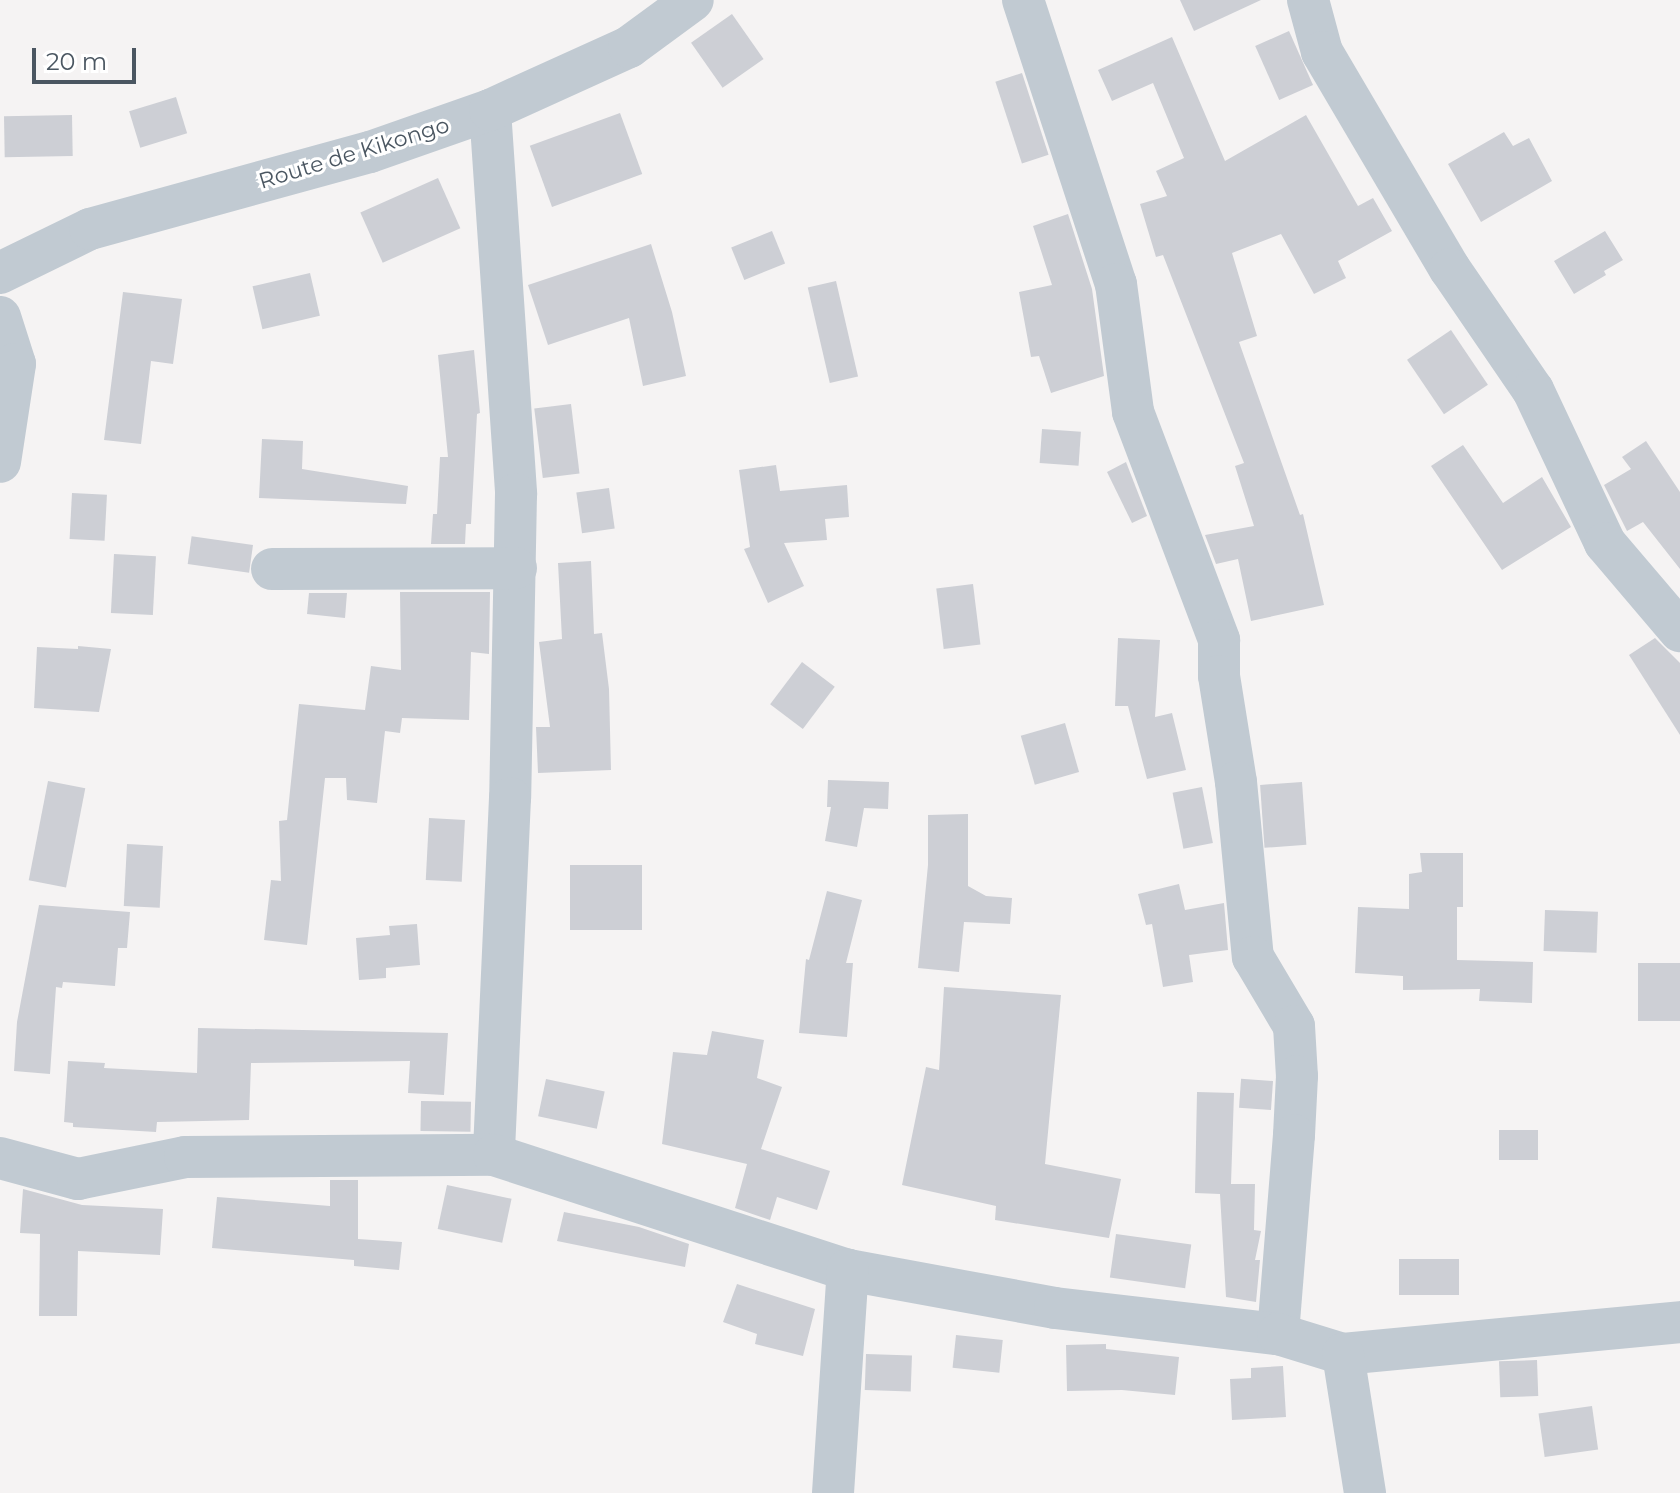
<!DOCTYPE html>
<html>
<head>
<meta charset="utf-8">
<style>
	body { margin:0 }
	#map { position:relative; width:1680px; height:1493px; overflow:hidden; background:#f5f3f3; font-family:Montserrat,sans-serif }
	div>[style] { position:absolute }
	.building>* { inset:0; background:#cdcfd5; transform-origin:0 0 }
	.minor>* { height:42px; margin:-21px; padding:0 21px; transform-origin:21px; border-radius:21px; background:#c1cad2 }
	span { translate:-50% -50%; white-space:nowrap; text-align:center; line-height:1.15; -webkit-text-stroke:6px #fff; paint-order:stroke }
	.street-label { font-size:22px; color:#4a5661 }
	.scale { position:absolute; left:32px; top:48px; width:104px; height:36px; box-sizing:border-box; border:4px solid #4a5661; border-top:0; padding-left:10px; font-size:24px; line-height:28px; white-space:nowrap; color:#4a5661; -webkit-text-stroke:6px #fff; paint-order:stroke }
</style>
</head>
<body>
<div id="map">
	<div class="building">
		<div style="clip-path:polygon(1180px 0,1261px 0,1194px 31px)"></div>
		<div style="left:732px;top:14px;width:55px;height:50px;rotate:55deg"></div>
		<div style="left:1289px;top:31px;width:59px;height:37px;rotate:66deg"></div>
		<div style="clip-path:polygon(1172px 37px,1225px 161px,1306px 115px,1358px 206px,1373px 198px,1392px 231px,1338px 261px,1346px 278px,1314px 294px,1281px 234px,1232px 253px,1257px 336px,1239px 342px,1300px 515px,1303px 514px,1324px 605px,1251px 621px,1238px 559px,1216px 564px,1205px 535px,1254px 526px,1235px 466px,1244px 463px,1163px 255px,1156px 257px,1140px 204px,1167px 196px,1156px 171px,1184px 158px,1153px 83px,1112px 101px,1098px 70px)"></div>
		<div style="left:1022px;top:73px;width:86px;height:28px;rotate:72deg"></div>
		<div style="left:176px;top:97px;width:38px;height:49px;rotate:73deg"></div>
		<div style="left:620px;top:113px;width:65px;height:96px;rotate:70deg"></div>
		<div style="left:72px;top:115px;width:41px;height:68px;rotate:89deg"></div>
		<div style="clip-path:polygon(1504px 132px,1513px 146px,1529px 138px,1552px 181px,1481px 222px,1448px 164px)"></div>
		<div style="left:438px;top:178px;width:55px;height:85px;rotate:66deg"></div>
		<div style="clip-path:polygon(1068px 214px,1092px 289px,1104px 376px,1051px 393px,1039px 356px,1031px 357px,1019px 292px,1052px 285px,1033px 226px)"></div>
		<div style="left:772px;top:231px;width:35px;height:44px;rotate:68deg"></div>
		<div style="clip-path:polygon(1605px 231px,1623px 260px,1604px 271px,1606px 275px,1574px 294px,1554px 261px)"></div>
		<div style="clip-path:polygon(651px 244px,672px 312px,686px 376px,643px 386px,629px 318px,548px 345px,528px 285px)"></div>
		<div style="left:310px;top:273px;width:44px;height:59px;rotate:77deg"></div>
		<div style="left:836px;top:281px;width:98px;height:29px;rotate:77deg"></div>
		<div style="clip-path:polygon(123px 292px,182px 299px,173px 364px,151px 361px,141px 444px,104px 440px)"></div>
		<div style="left:1451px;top:330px;width:66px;height:53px;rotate:56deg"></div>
		<div style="clip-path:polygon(474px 350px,480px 413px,477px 414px,471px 524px,466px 524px,465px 544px,431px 544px,433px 514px,437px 514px,440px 457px,448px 457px,438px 355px)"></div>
		<div style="left:571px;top:404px;width:70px;height:37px;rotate:83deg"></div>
		<div style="left:1042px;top:429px;width:39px;height:34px;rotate:4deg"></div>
		<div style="clip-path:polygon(262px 439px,303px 441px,302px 469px,408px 486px,406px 504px,259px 498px)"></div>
		<div style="clip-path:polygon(1646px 441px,1680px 492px,1680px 569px,1643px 522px,1627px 531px,1604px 485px,1631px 469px,1622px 457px)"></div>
		<div style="clip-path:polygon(1463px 445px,1503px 503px,1542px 477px,1571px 527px,1502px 570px,1431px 466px)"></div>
		<div style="clip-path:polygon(1126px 462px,1147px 516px,1132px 523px,1107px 472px)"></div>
		<div style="clip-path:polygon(776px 465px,780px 491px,847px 485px,849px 517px,825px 519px,827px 540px,784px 543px,804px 586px,768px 603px,744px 549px,750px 547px,739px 470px)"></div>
		<div style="left:609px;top:488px;width:41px;height:33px;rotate:82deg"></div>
		<div style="left:72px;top:493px;width:35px;height:46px;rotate:3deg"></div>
		<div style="left:253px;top:545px;width:28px;height:62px;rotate:98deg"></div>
		<div style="left:114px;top:554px;width:42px;height:59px;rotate:3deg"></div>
		<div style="clip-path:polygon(591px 561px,594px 634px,602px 633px,609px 689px,611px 770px,538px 773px,536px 727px,550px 727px,539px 642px,562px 639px,558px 563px)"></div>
		<div style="left:973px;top:584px;width:61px;height:37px;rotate:83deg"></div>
		<div style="clip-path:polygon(400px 592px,490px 592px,489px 654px,471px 652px,469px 720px,402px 718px,400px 733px,385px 731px,377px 803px,347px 800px,346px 778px,325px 778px,307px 945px,264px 940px,271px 880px,281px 881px,279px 821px,287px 820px,299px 704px,365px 710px,371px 666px,401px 670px)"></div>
		<div style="clip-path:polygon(309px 593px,347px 593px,345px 618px,307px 614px)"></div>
		<div style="clip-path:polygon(1118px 638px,1160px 640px,1155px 717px,1172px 713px,1186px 770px,1147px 779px,1128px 706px,1115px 706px)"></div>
		<div style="clip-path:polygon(1655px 638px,1680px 663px,1680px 735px,1629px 655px)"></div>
		<div style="clip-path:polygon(78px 646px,111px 649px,99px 712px,34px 708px,37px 647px,78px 649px)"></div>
		<div style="left:802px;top:662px;width:41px;height:53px;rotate:37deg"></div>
		<div style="left:1065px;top:723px;width:51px;height:46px;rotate:74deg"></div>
		<div style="clip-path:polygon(828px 780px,889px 782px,888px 809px,864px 808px,857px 847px,825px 841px,831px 807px,827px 807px)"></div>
		<div style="left:48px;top:781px;width:38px;height:101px;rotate:11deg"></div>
		<div style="left:1302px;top:782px;width:63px;height:42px;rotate:86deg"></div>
		<div style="left:1202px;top:787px;width:57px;height:30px;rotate:79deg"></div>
		<div style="clip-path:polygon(968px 814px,968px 886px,986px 896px,1012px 898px,1010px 924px,964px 922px,959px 972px,918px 968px,928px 865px,928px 815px)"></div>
		<div style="left:429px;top:818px;width:36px;height:62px;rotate:3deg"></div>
		<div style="left:127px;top:844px;width:36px;height:62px;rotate:3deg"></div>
		<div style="clip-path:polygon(1420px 853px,1463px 853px,1463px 907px,1457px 907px,1457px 960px,1533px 962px,1532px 1003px,1479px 1001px,1480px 989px,1403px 990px,1403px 976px,1355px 973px,1358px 907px,1409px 909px,1409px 874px,1422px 872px)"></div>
		<div style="left:570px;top:865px;width:72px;height:65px"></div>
		<div style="clip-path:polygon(1179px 884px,1185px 910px,1224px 903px,1228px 950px,1189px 955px,1193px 982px,1163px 987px,1152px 924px,1146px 925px,1138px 894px)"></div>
		<div style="clip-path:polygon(827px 891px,862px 900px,846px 963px,853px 963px,847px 1037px,799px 1033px,806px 959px,809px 960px)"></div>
		<div style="clip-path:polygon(39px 905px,130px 912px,127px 948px,118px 948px,115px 986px,63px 982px,62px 988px,56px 987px,50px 1074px,14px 1071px,17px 1022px)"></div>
		<div style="left:1545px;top:910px;width:53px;height:41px;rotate:2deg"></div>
		<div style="clip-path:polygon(417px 924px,420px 965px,386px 968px,386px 978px,359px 980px,356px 938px,390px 935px,389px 926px)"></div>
		<div style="left:1680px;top:963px;width:58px;height:42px;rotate:90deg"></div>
		<div style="clip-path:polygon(944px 987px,1061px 995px,1045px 1164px,1121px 1179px,1109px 1238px,995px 1220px,996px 1206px,902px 1185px,926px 1067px,939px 1070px)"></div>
		<div style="clip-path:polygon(198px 1028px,448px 1033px,444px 1095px,408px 1093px,410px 1061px,251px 1063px,249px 1120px,157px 1122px,156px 1132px,73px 1127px,73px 1123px,64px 1122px,68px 1061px,105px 1063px,104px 1068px,197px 1073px)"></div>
		<div style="clip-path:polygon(712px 1031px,764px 1040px,757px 1078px,782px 1087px,761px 1149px,830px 1171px,817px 1210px,777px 1197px,770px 1220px,735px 1208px,747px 1164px,662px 1144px,673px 1052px,707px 1055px)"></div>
		<div style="left:546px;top:1079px;width:60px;height:38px;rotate:12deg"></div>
		<div style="left:1273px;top:1081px;width:29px;height:32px;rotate:94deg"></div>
		<div style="clip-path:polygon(1197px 1092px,1234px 1093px,1231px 1184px,1255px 1184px,1254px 1230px,1261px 1231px,1255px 1260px,1260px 1260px,1256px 1302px,1226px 1297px,1220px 1194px,1195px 1193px)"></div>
		<div style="left:421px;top:1101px;width:50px;height:30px;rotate:1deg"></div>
		<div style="left:1538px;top:1130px;width:30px;height:39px;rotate:90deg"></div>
		<div style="clip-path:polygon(330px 1180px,358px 1180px,358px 1239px,402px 1242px,399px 1270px,354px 1266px,354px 1260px,212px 1248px,217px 1197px,330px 1206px)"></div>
		<div style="left:447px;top:1185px;width:66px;height:45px;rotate:12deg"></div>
		<div style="clip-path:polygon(23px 1189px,82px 1205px,163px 1209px,160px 1255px,78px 1251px,77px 1316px,39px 1316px,40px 1234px,20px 1233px)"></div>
		<div style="clip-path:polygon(564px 1212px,639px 1227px,689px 1244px,685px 1267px,557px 1241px)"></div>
		<div style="left:1116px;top:1234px;width:76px;height:44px;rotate:8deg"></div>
		<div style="left:1399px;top:1259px;width:60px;height:36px"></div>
		<div style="clip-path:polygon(737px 1284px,815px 1309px,803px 1356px,755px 1344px,757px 1334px,723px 1322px)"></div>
		<div style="left:956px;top:1335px;width:47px;height:33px;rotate:6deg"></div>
		<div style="clip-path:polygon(1106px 1344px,1106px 1349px,1179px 1357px,1175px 1395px,1122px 1390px,1067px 1391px,1066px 1345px)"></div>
		<div style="left:866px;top:1354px;width:46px;height:36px;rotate:2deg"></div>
		<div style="left:1537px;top:1360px;width:36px;height:38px;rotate:88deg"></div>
		<div style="clip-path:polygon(1283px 1366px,1286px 1417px,1232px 1420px,1230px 1379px,1251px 1378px,1251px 1368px)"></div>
		<div style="left:1592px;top:1406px;width:44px;height:54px;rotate:82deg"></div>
	</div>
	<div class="minor">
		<div style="left:1023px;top:0;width:299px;rotate:71.9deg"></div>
		<div style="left:1116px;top:284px;width:129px;rotate:82.4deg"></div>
		<div style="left:1133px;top:412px;width:244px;rotate:69.3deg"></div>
		<div style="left:1219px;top:640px;width:36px;rotate:90deg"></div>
		<div style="left:1219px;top:676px;width:107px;rotate:80.9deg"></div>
		<div style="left:1236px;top:782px;width:176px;rotate:84.5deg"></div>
		<div style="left:1253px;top:957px;width:80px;rotate:59.3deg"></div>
		<div style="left:1294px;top:1026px;width:50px;rotate:86.6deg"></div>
		<div style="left:1297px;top:1076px;width:59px;rotate:92.9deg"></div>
		<div style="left:1294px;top:1135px;width:200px;rotate:94.6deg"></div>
		<div style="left:1308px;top:0;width:54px;rotate:74.9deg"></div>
		<div style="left:1322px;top:52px;width:252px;rotate:59.5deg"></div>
		<div style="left:1450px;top:269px;width:147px;rotate:55.6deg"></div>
		<div style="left:1533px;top:390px;width:169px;rotate:64.8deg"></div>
		<div style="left:1605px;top:543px;width:116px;rotate:49.6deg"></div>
		<div style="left:490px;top:110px;width:385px;rotate:86.1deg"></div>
		<div style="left:516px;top:494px;width:304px;rotate:91.1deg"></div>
		<div style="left:510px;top:798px;width:357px;rotate:92.6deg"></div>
		<div style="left:0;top:273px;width:100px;rotate:-26.1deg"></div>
		<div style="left:90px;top:229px;width:290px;rotate:-15.4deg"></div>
		<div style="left:370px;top:152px;width:127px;rotate:-19.3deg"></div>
		<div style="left:490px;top:110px;width:153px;rotate:-24.4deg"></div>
		<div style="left:629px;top:47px;width:79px;rotate:-36.3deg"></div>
		<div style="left:0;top:317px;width:49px;rotate:72.3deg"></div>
		<div style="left:15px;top:364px;width:99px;rotate:98.7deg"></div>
		<div style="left:272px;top:569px;width:244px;rotate:-0.2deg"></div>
		<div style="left:0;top:1158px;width:81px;rotate:15.1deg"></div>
		<div style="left:78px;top:1179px;width:109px;rotate:-11.6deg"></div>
		<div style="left:185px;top:1157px;width:309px;rotate:-0.4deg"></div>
		<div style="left:494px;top:1155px;width:372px;rotate:18deg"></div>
		<div style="left:848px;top:1270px;width:210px;rotate:10.4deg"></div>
		<div style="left:1055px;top:1308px;width:225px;rotate:6.7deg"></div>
		<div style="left:1278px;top:1334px;width:68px;rotate:17.1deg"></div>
		<div style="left:1343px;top:1354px;width:339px;rotate:-5.4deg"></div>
		<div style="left:1343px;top:1354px;width:141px;rotate:81deg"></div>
		<div style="left:833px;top:1493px;width:224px;rotate:-86.2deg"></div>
	</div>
	<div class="street-label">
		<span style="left:354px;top:153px;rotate:-17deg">Route de Kikongo</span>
	</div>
	<div class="scale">20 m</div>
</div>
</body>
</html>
